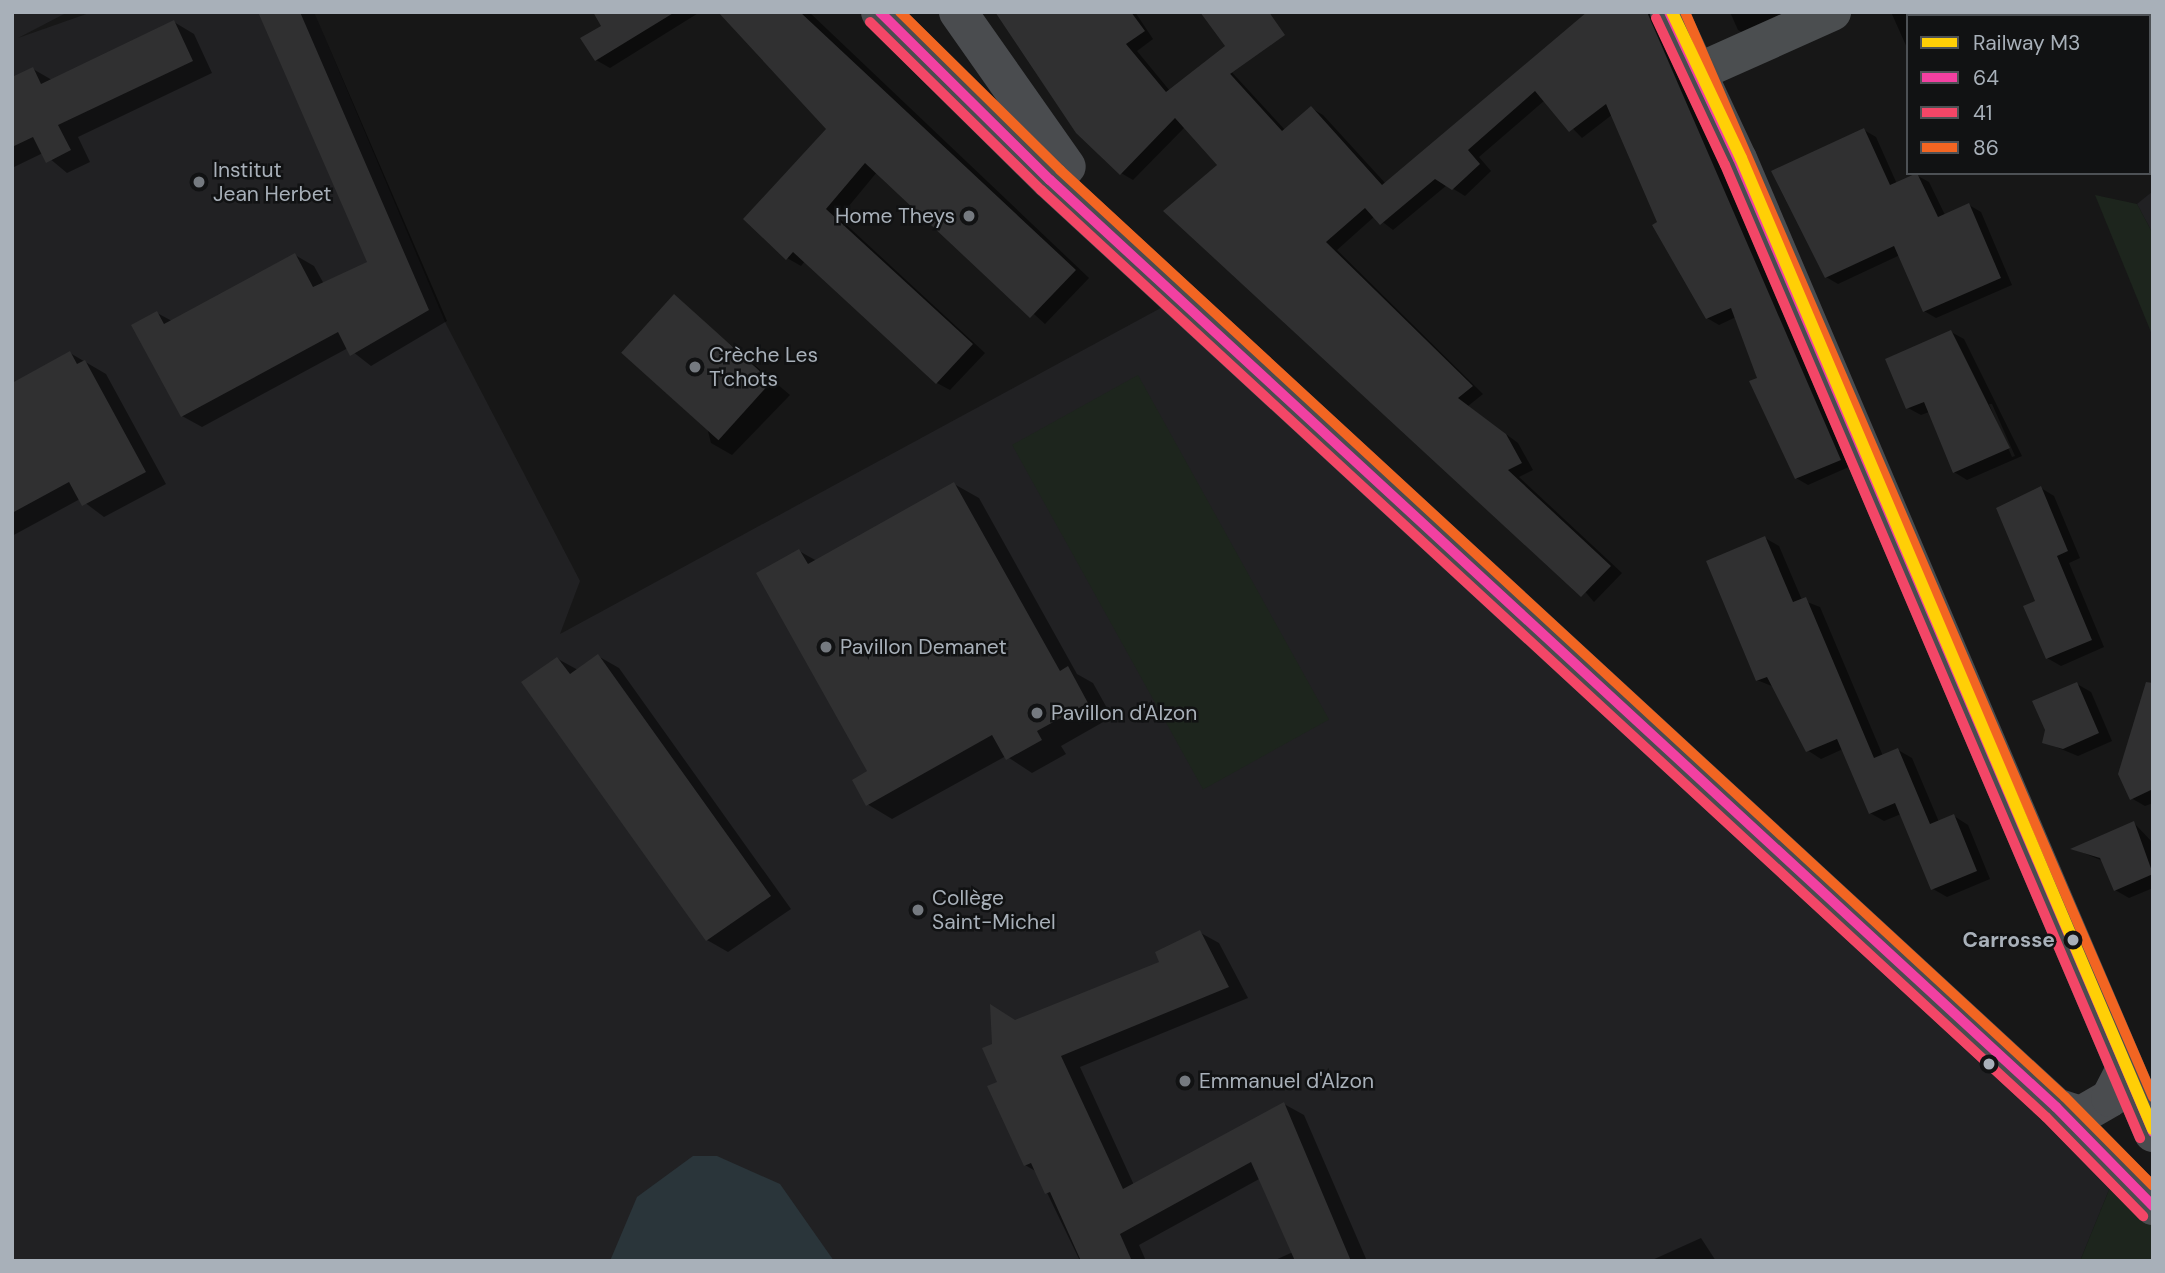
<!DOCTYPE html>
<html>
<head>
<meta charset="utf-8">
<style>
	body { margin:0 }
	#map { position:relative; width:2165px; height:1273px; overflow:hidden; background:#171717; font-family:"DM Sans",sans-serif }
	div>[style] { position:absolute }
	.built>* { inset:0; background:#212123 }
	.green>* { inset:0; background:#1d251d; transform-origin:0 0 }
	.water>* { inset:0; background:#2a353a }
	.shadow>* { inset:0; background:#0007 }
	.building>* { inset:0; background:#303031; transform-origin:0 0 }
	.minor>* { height:38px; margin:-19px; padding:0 19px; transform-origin:19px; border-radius:19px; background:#4b4e50 }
	.secondary>* { height:38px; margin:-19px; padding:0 19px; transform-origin:19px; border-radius:19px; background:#4a4c4f }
	.bus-1>* { height:10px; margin:-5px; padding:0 5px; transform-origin:5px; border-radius:5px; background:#f240a1 }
	.bus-2>* { height:10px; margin:-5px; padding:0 5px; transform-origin:5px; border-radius:5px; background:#f34667 }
	.bus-3>* { height:10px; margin:-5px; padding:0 5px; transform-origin:5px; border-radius:5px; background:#f26522 }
	.rail-1>* { height:12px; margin:-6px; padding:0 6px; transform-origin:6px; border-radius:6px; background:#ffcf06 }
	.dots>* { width:19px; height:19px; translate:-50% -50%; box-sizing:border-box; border:4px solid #111213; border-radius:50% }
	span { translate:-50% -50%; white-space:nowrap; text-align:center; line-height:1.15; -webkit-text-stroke:5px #111213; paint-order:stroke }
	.poi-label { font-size:21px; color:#a8b0b9 }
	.left { translate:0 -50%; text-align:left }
	.right { translate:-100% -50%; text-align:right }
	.stop-label { font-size:21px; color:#a8b0b9; font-weight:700 }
	.frame { position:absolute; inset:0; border:14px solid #a8b0b9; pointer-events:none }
	.legend { position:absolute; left:1906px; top:14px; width:245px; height:161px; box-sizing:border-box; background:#111213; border:2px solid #4d5155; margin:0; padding:9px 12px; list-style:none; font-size:21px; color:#a8b0b9 }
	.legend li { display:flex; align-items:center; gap:14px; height:35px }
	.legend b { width:35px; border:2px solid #4d5155 }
</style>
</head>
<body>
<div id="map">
	<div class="built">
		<div style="clip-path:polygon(12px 12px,68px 12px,18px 38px,92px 12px,314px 12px,446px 324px,580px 581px,560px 634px,1181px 297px,2111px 1185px,2080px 1261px,12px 1261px)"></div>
		<div style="clip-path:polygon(2153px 191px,2153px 234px,2137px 204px)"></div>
	</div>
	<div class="green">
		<div style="clip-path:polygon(2095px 195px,2137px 204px,2153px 234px,2153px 337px)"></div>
		<div style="left:1138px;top:375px;width:394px;height:144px;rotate:61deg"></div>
		<div style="clip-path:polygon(2111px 1185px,2153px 1209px,2153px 1261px,2080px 1261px)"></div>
	</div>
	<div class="water">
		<div style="clip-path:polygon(693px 1156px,717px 1156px,780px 1184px,834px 1261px,610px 1261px,637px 1197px)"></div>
	</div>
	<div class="shadow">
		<div style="clip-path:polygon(260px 12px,314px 12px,447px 321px,371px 366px,348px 348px,202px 427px,182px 416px,157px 313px,172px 321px,295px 255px,314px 266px,324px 284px,369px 263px)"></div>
		<div style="clip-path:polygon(595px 12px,700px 12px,610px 68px,596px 60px,603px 26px)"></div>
		<div style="clip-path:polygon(721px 12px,809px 12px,1089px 278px,1045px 324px,877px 172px,839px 218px,985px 353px,950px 390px,937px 383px,805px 261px,801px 266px,787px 258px,829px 129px)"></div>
		<div style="clip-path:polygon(995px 12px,1135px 12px,1153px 39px,1137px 51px,1170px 91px,1226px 66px,1286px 131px,1311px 108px,1323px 115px,1386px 184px,1589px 12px,1656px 12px,1851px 466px,1808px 485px,1796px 478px,1736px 317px,1719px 325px,1707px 318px,1613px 114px,1582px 138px,1545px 100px,1479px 157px,1491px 171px,1465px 196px,1447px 185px,1393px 230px,1375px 216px,1337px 250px,1483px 394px,1468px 406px,1518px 443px,1533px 470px,1519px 477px,1622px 573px,1594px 602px,1185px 127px,1133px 180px,1121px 173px,1078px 132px)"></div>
		<div style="clip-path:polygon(1730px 12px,1822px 12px,1758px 41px,1738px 30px)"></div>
		<div style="clip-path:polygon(1891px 12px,2153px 12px,2153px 114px,2149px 16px,1908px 16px,1908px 50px)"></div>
		<div style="clip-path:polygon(174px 22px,194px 34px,212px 73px,78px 137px,90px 162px,67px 173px,43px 153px,12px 168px,12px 93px,33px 69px,52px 80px)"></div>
		<div style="clip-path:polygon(1864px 130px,1876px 137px,1897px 184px,1916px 175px,1929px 182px,1945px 215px,1969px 205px,1981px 212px,2012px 285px,1936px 318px,1924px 311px,1900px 255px,1838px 284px,1826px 277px)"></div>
		<div style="clip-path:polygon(674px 297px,790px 395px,732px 455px,711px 443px)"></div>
		<div style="clip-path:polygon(evenodd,1951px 332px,1964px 339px,2022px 456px,1967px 480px,1954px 472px,1929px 412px,1921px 415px,1908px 408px,1951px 332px,1989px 404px,1992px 404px,2015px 456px,2012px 457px,1989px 404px)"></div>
		<div style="clip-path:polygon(70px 353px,106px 374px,166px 484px,104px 517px,80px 499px,12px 536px,12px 385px)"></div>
		<div style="clip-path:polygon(954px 484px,979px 498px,1077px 674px,1093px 683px,1112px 717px,1061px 746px,1066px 754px,1032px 773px,1006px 756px,892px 819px,867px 804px,869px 772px,799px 551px,817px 561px)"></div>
		<div style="clip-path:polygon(2041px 488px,2054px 496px,2080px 558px,2069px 563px,2104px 647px,2061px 666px,2047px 658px)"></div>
		<div style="clip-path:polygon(1765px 538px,1779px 546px,1802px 600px,1820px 607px,1883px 756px,1898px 750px,1912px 758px,1939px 822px,1954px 816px,1968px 825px,1990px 879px,1947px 897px,1933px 889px,1901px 814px,1884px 821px,1870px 813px,1843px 749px,1821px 759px,1807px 750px,1774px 687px,1757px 680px)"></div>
		<div style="clip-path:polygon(598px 656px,619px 668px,791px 909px,728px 952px,707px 940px,558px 659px,578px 670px)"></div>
		<div style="clip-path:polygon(2077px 684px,2091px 692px,2112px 741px,2078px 756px,2044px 742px)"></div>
		<div style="clip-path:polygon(2153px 697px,2153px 803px,2145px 806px,2131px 798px)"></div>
		<div style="clip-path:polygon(2134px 823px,2153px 843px,2153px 888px,2129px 898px,2115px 890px,2103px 861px,2074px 849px)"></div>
		<div style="clip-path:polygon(1199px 932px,1219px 943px,1248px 998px,1080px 1067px,1134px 1185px,1284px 1104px,1304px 1115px,1367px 1261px,1273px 1261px,1293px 1252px,1261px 1178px,1139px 1245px,1146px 1261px,1080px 1261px,1037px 1172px,1025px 1165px,994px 1045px,1016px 1022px,1161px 962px)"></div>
		<div style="clip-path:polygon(1701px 1238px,1716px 1261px,1650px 1261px)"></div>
	</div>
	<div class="building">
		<div style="clip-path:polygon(258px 12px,300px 12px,429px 310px,350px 356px,338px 332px,181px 417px,131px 325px,157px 311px,164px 324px,295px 253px,313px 287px,367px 262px)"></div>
		<div style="clip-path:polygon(593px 12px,675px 12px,595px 61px,580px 38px,601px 26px)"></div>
		<div style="clip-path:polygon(718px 12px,800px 12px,1076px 270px,1030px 318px,865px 163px,826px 209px,973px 344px,936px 384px,793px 252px,786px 260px,743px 219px,826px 129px)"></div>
		<div style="clip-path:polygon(995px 12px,1131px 12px,1145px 31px,1126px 44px,1166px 92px,1225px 46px,1200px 12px,1269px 12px,1285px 35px,1230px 74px,1223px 66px,1282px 131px,1311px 106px,1382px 185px,1587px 12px,1647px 12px,1841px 460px,1795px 479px,1749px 381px,1757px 378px,1731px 308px,1706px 319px,1652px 225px,1657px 222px,1606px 104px,1569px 132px,1535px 91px,1468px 150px,1480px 164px,1452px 190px,1435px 179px,1380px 225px,1365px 208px,1326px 242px,1473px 386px,1458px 398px,1506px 434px,1522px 463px,1508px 470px,1611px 566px,1581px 597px,1163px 211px,1217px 165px,1175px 118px,1120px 175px,1076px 133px)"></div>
		<div style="clip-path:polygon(174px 20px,193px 61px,58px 125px,71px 150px,46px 163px,33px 137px,12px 147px,12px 77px,33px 67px,41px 84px)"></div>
		<div style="clip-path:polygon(1864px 128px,1890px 185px,1917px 173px,1938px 217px,1969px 203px,2001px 278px,1923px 312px,1894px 246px,1825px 278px,1771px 171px)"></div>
		<div style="left:674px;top:294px;width:131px;height:79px;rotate:42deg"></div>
		<div style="clip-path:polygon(1951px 330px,2010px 448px,1953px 473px,1924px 402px,1906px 409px,1885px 359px)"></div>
		<div style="clip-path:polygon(70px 351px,77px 364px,85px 360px,146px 472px,82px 506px,69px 482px,12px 513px,12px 383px)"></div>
		<div style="clip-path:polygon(954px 482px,1060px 671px,1068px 666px,1088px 703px,1037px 731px,1042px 740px,1006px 760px,992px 735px,866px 806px,852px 780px,867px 771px,756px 573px,799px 549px,808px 564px)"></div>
		<div style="clip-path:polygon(2041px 486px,2068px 551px,2057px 556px,2092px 640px,2046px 659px,2023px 606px,2035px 601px,1996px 508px)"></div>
		<div style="clip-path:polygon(1765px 536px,1793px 602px,1806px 597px,1874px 758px,1898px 748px,1930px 824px,1954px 814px,1977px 871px,1931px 890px,1895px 803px,1869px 814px,1837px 739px,1806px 752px,1767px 677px,1756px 681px,1706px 561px)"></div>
		<div style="clip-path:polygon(598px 654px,771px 896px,706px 941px,521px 682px,557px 657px,570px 674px)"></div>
		<div style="clip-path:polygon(2077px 682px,2099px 733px,2063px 749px,2042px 743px,2045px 730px,2032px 701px)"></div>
		<div style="clip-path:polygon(2146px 682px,2153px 683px,2153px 789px,2130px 800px,2118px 774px)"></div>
		<div style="clip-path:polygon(2134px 821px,2153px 874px,2114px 891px,2100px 858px,2070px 849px)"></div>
		<div style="clip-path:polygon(1200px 930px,1229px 987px,1061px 1056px,1123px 1189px,1284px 1102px,1351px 1261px,1295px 1261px,1251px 1162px,1120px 1234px,1132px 1261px,1081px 1261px,1050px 1192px,1045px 1194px,1031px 1163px,1024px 1166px,987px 1086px,997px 1082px,982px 1048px,992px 1044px,990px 1004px,1015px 1020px,1159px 962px,1155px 952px)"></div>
	</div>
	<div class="minor">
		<div style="left:1698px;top:72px;width:147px;rotate:-24.1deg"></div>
	</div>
	<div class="secondary">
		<div style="left:880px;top:12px;width:239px;rotate:44.7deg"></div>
		<div style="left:1050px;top:180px;width:1368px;rotate:42.66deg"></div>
		<div style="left:2056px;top:1107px;width:139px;rotate:45.6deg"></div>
		<div style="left:958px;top:12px;width:189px;rotate:54.9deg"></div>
		<div style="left:1669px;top:12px;width:162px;rotate:64.9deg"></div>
		<div style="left:1738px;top:159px;width:1059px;rotate:66.92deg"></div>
		<div style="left:2056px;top:1107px;width:26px;rotate:18deg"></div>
		<div style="left:2081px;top:1115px;width:34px;rotate:-30deg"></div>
		<div style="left:2110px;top:1098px;width:30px;rotate:-63deg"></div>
	</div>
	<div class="bus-1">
		<div style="left:880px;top:12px;width:239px;rotate:44.7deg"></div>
		<div style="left:1050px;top:180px;width:1368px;rotate:42.66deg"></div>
		<div style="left:2056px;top:1107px;width:139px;rotate:45.6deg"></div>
		<div style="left:1669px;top:12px;width:162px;rotate:64.9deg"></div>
		<div style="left:1738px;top:159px;width:1058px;rotate:66.9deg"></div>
	</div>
	<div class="bus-2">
		<div style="left:1656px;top:18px;width:162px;rotate:64.9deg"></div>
		<div style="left:1725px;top:165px;width:1058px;rotate:66.9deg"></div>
		<div style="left:870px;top:22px;width:240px;rotate:44.5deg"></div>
		<div style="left:1041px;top:190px;width:1367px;rotate:42.69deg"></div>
		<div style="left:2046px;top:1117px;width:139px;rotate:45.6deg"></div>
	</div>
	<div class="bus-3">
		<div style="left:900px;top:12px;width:225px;rotate:44.6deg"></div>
		<div style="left:1060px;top:170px;width:1367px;rotate:42.69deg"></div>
		<div style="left:2065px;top:1097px;width:125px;rotate:45.3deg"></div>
		<div style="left:1685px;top:12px;width:1182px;rotate:66.67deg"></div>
	</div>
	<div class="rail-1">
		<div style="left:1672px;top:12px;width:161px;rotate:64.7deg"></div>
		<div style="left:1741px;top:158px;width:1055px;rotate:67.01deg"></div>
	</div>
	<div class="dots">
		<div style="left:199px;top:182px;background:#757a80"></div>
		<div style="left:969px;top:216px;background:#757a80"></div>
		<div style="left:695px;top:367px;background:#757a80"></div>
		<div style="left:826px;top:647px;background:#757a80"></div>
		<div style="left:1037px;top:713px;background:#757a80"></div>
		<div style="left:918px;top:910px;background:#757a80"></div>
		<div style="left:2073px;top:940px;background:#a8b0b9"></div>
		<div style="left:1989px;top:1064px;background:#a8b0b9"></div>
		<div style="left:1185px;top:1081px;background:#757a80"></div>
	</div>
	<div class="poi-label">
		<span class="left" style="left:213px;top:182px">Institut<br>Jean Herbet</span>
		<span class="right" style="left:955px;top:216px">Home Theys</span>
		<span class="left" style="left:709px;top:367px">Crèche Les<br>T'chots</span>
		<span class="left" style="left:840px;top:647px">Pavillon Demanet</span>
		<span class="left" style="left:1051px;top:713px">Pavillon d'Alzon</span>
		<span class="left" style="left:932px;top:910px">Collège<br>Saint-Michel</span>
		<span class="left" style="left:1199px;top:1081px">Emmanuel d'Alzon</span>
	</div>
	<div class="stop-label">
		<span class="right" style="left:2055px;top:940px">Carrosse</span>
	</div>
	<div class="frame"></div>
	<ul class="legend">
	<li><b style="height:9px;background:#ffcf06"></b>Railway M3</li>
	<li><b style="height:9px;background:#f240a1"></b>64</li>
	<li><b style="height:9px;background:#f34667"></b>41</li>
	<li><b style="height:9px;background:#f26522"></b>86</li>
	</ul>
</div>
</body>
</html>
